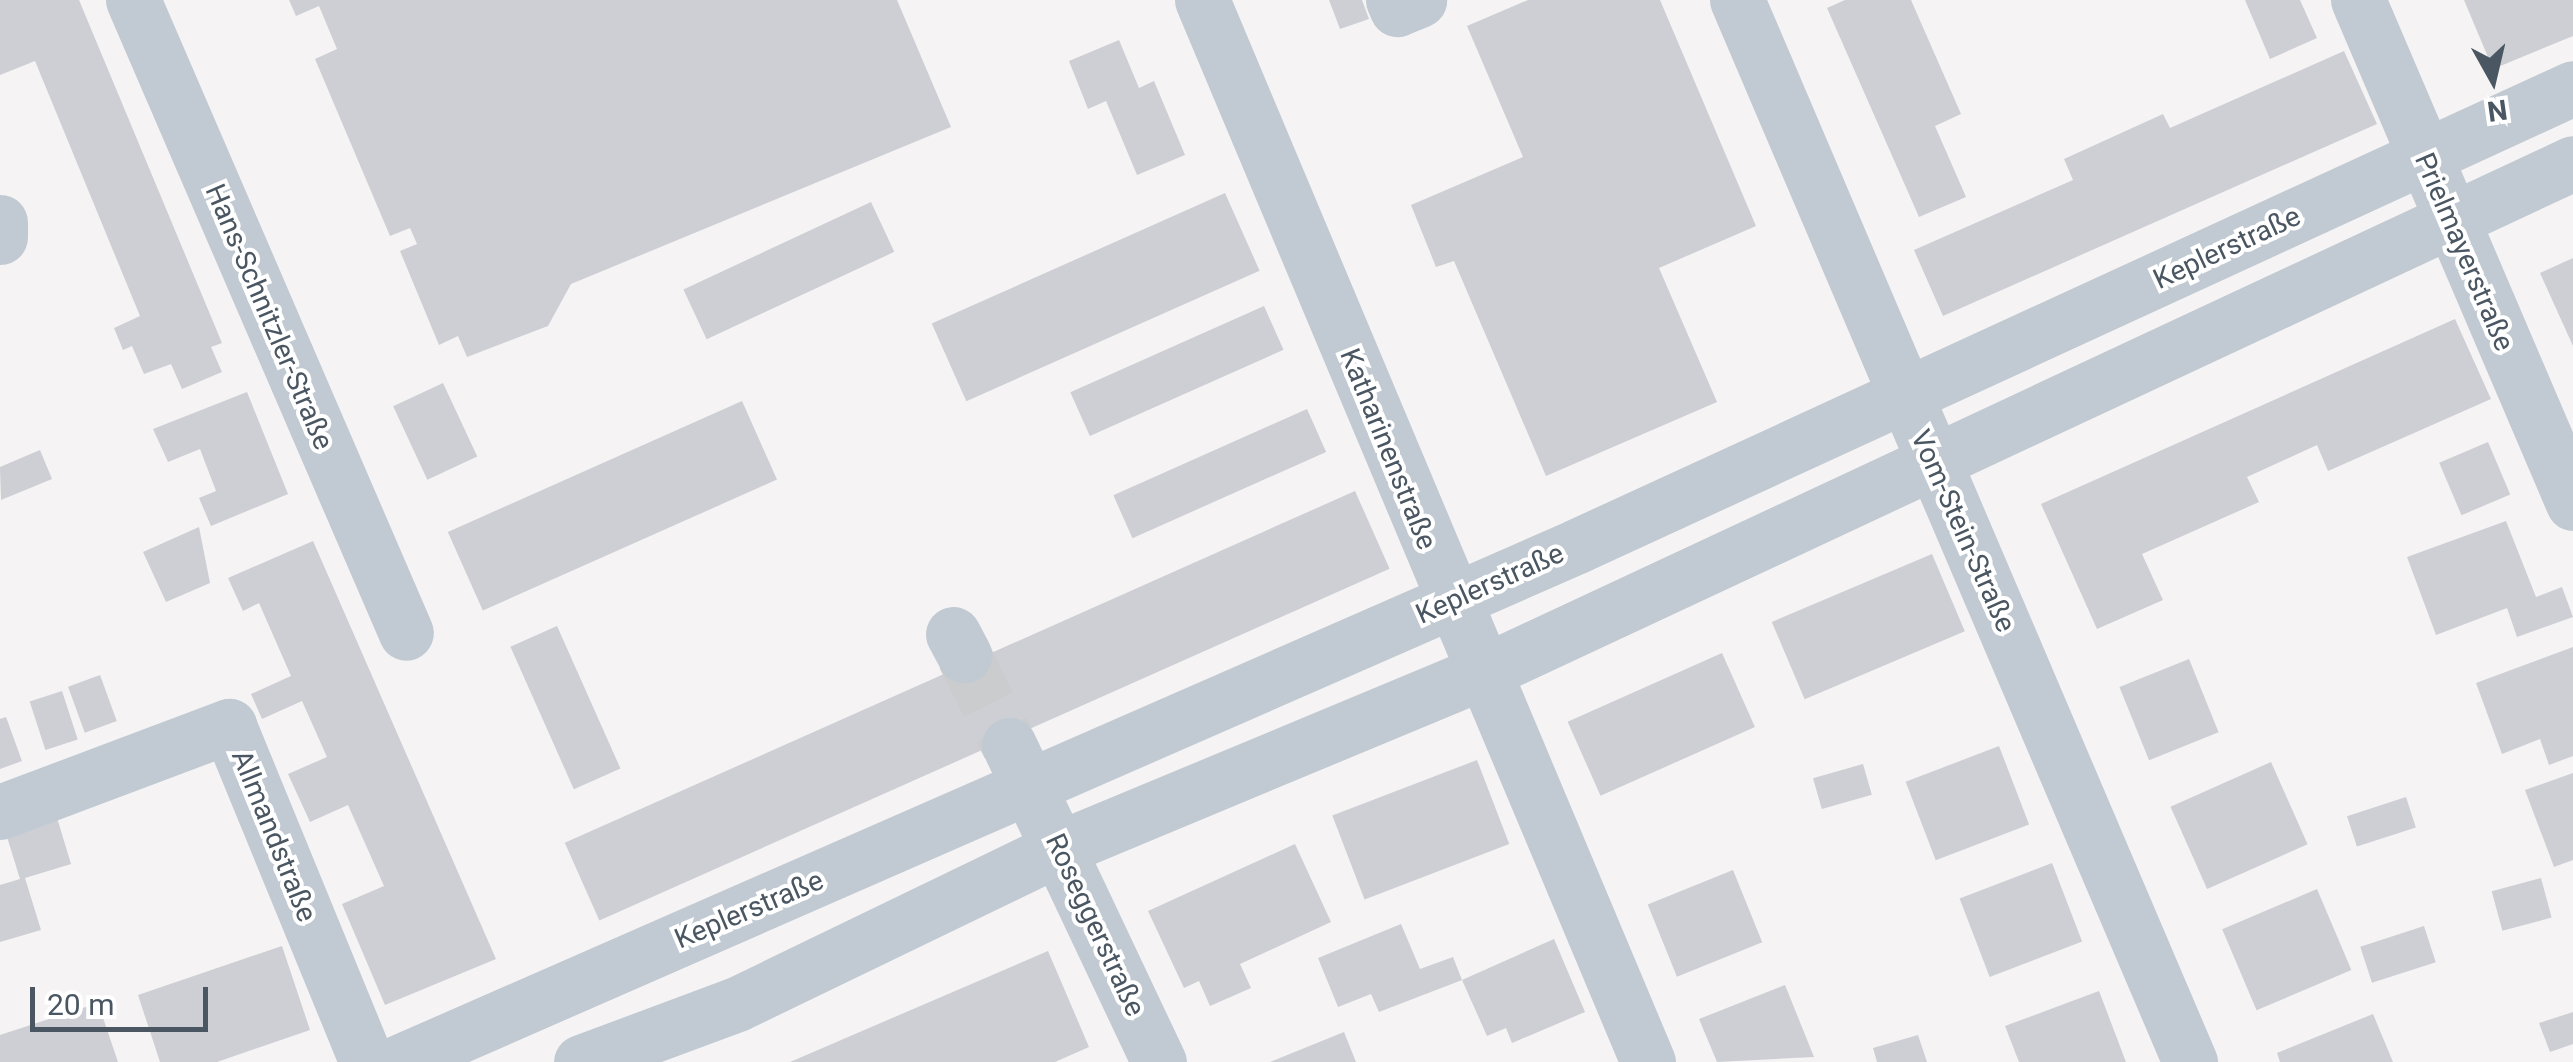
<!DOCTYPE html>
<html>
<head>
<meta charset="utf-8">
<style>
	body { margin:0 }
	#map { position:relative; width:2573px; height:1062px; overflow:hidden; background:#f5f3f3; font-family:Roboto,sans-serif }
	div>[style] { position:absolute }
	.building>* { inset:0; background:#cdcfd5; transform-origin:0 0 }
	.minor-tunnel>* { height:55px; margin-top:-27.5px; transform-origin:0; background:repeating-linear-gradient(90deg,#caccce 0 55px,transparent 0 83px) }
	.minor>* { height:55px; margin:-27.5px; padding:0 27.5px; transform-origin:27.5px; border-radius:27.5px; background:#c1cad2 }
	span { translate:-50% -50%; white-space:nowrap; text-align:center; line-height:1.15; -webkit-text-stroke:8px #fff; paint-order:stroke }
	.street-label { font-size:28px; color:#4a5661 }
	.north { position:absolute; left:2443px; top:30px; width:100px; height:100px; -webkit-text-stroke:8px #fff; paint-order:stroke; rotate:172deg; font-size:28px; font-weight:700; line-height:40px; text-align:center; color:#4a5661 }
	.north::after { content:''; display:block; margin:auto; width:35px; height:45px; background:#4a5661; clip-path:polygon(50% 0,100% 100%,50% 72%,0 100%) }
	.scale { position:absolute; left:30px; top:987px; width:178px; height:45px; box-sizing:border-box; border:5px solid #4a5661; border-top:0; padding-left:12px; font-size:30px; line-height:35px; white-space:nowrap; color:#4a5661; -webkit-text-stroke:8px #fff; paint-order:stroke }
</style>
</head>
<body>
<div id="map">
	<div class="building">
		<div style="clip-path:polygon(0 0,79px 0,222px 343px,211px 347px,222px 372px,182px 389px,171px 364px,144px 374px,132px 346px,123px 350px,114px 328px,140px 316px,35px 61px,0 75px)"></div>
		<div style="clip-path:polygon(289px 0,897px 0,951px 127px,571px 284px,548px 326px,467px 357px,458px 336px,439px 345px,400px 251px,417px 244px,410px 228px,390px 236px,315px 59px,337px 49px,319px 6px,296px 16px)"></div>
		<div style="clip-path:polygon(1329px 0,1362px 0,1369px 19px,1340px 29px)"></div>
		<div style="clip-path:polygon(1528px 0,1660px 0,1756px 226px,1659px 268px,1717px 402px,1546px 476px,1454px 261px,1436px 267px,1411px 205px,1523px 157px,1467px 26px)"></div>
		<div style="clip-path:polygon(1845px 0,1911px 0,1961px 114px,1935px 126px,1966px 197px,1919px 217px,1827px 8px)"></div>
		<div style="clip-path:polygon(2245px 0,2300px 0,2317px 38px,2270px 59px)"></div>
		<div style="clip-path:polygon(2464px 0,2573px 0,2573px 36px,2493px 69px)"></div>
		<div style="clip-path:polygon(1119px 40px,1139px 88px,1154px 81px,1185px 155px,1137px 175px,1106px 101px,1088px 109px,1069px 61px)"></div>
		<div style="clip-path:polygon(2344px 51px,2377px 124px,1943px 316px,1914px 250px,2073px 180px,2064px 159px,2163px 114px,2170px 128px)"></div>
		<div style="left:1225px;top:193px;width:85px;height:321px;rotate:66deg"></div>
		<div style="left:871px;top:202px;width:55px;height:207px;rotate:65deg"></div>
		<div style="clip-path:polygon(2573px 258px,2573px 346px,2540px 273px)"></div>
		<div style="left:1264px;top:306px;width:48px;height:212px;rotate:66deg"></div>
		<div style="clip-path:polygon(2455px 319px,2491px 399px,2328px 471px,2317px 445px,2247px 477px,2259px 502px,2142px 554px,2163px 600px,2097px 629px,2041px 504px)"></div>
		<div style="left:443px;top:383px;width:81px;height:55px;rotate:65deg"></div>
		<div style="clip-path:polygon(247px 392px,288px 494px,211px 526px,199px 498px,216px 491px,200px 449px,168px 462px,153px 429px)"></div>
		<div style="left:742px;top:401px;width:86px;height:322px;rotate:66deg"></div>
		<div style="left:1307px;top:409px;width:47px;height:212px;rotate:66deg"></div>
		<div style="left:2488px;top:442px;width:57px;height:53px;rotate:67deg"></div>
		<div style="clip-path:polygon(40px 450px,52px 479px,1px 500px,0 467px)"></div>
		<div style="left:1355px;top:491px;width:85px;height:865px;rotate:66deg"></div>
		<div style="clip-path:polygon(2506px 521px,2536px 597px,2562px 587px,2573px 617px,2517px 637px,2507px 608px,2436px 635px,2407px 557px)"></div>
		<div style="clip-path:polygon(199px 527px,210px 583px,166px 602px,143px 552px)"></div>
		<div style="clip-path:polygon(313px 541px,496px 959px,385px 1005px,342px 904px,384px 886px,348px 805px,310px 822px,288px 774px,327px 757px,302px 701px,262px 719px,251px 694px,291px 676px,259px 603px,243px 611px,228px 578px)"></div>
		<div style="left:1932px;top:554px;width:84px;height:174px;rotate:67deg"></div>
		<div style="left:557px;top:626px;width:156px;height:51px;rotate:66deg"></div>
		<div style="clip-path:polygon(2573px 647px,2573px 756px,2549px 765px,2540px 739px,2502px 754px,2476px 683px)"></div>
		<div style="left:1722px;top:653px;width:81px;height:169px;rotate:66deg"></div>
		<div style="left:2189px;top:659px;width:79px;height:75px;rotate:68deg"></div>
		<div style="left:100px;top:675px;width:49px;height:34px;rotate:70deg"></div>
		<div style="left:62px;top:691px;width:51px;height:34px;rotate:72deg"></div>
		<div style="clip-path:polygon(6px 717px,22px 761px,0 769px,0 719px)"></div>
		<div style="left:1999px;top:746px;width:84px;height:100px;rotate:69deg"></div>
		<div style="left:1477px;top:760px;width:90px;height:155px;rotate:69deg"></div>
		<div style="left:2271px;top:762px;width:90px;height:110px;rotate:66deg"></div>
		<div style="left:1863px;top:764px;width:32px;height:52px;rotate:74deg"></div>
		<div style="clip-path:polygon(2573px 773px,2573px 860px,2554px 867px,2525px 790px)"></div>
		<div style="left:2406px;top:797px;width:32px;height:62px;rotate:72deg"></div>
		<div style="clip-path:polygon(55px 811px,71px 864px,25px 878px,41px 930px,0 942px,0 885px,20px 879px,4px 827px)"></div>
		<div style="clip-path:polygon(1295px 844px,1331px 922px,1240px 964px,1251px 988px,1210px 1006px,1199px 981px,1184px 988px,1148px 911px)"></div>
		<div style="left:2052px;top:863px;width:84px;height:99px;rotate:69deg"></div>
		<div style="left:1733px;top:870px;width:78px;height:92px;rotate:68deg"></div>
		<div style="left:2541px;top:878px;width:41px;height:51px;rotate:75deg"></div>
		<div style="left:2317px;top:889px;width:88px;height:103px;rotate:67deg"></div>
		<div style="clip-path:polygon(1401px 924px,1420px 969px,1453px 957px,1462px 980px,1379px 1012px,1371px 994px,1338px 1007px,1318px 958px)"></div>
		<div style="left:2424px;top:926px;width:38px;height:67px;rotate:72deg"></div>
		<div style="clip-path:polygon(1554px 939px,1585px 1012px,1512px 1043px,1506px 1028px,1487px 1036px,1462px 980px)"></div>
		<div style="clip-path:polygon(282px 946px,310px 1030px,217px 1062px,160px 1062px,138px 995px)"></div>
		<div style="clip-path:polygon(1048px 951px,1089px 1047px,1055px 1062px,790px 1062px)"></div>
		<div style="clip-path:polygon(1785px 985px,1814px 1057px,1717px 1062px,1699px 1019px)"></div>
		<div style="clip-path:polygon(2099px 991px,2126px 1062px,2019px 1062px,2005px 1026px)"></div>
		<div style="clip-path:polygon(98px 1003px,118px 1062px,0 1062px,0 1035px)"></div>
		<div style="clip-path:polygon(2573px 1012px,2573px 1044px,2550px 1052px,2539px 1023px)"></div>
		<div style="clip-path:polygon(2373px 1014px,2393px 1062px,2280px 1062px,2277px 1053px)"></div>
		<div style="clip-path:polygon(1344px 1032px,1356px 1062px,1270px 1062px)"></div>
		<div style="clip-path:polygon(1918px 1035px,1927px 1062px,1877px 1062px,1873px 1048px)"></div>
	</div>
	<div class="minor-tunnel">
		<div style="left:964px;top:655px;width:101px;rotate:63.4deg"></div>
	</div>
	<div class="minor">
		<div style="left:133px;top:0;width:689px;rotate:66.67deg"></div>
		<div style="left:1202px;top:0;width:1152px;rotate:67.22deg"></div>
		<div style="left:1393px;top:0;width:10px;rotate:66deg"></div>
		<div style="left:1397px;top:9px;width:24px;rotate:-22deg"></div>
		<div style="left:1737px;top:0;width:1155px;rotate:66.9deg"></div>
		<div style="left:2358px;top:0;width:547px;rotate:66.86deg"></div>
		<div style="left:0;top:222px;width:15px;rotate:90deg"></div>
		<div style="left:953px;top:634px;width:24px;rotate:62deg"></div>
		<div style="left:1009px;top:745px;width:351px;rotate:64.7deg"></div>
		<div style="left:0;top:812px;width:245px;rotate:-20.6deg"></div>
		<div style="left:229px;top:726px;width:363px;rotate:67.7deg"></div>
		<div style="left:399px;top:1062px;width:1286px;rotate:-23.65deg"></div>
		<div style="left:1577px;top:546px;width:1096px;rotate:-24.69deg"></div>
		<div style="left:581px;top:1062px;width:166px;rotate:-20.4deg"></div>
		<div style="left:737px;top:1004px;width:359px;rotate:-25.8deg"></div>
		<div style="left:1060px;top:848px;width:456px;rotate:-22.6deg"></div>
		<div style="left:1481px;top:673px;width:1205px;rotate:-25.03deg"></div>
	</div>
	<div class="street-label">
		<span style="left:2227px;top:248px;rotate:-25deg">Keplerstraße</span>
		<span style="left:2464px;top:252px;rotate:67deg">Prielmayerstraße</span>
		<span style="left:269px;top:317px;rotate:67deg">Hans-Schnitzler-Straße</span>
		<span style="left:1388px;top:449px;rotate:68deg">Katharinenstraße</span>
		<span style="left:1963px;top:531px;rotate:66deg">Vom-Stein-Straße</span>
		<span style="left:1490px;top:584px;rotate:-24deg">Keplerstraße</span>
		<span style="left:274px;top:836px;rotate:68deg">Allmandstraße</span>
		<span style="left:749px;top:910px;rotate:-23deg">Keplerstraße</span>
		<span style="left:1095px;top:925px;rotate:65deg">Roseggerstraße</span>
	</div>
	<div class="north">N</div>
	<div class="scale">20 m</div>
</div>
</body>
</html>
